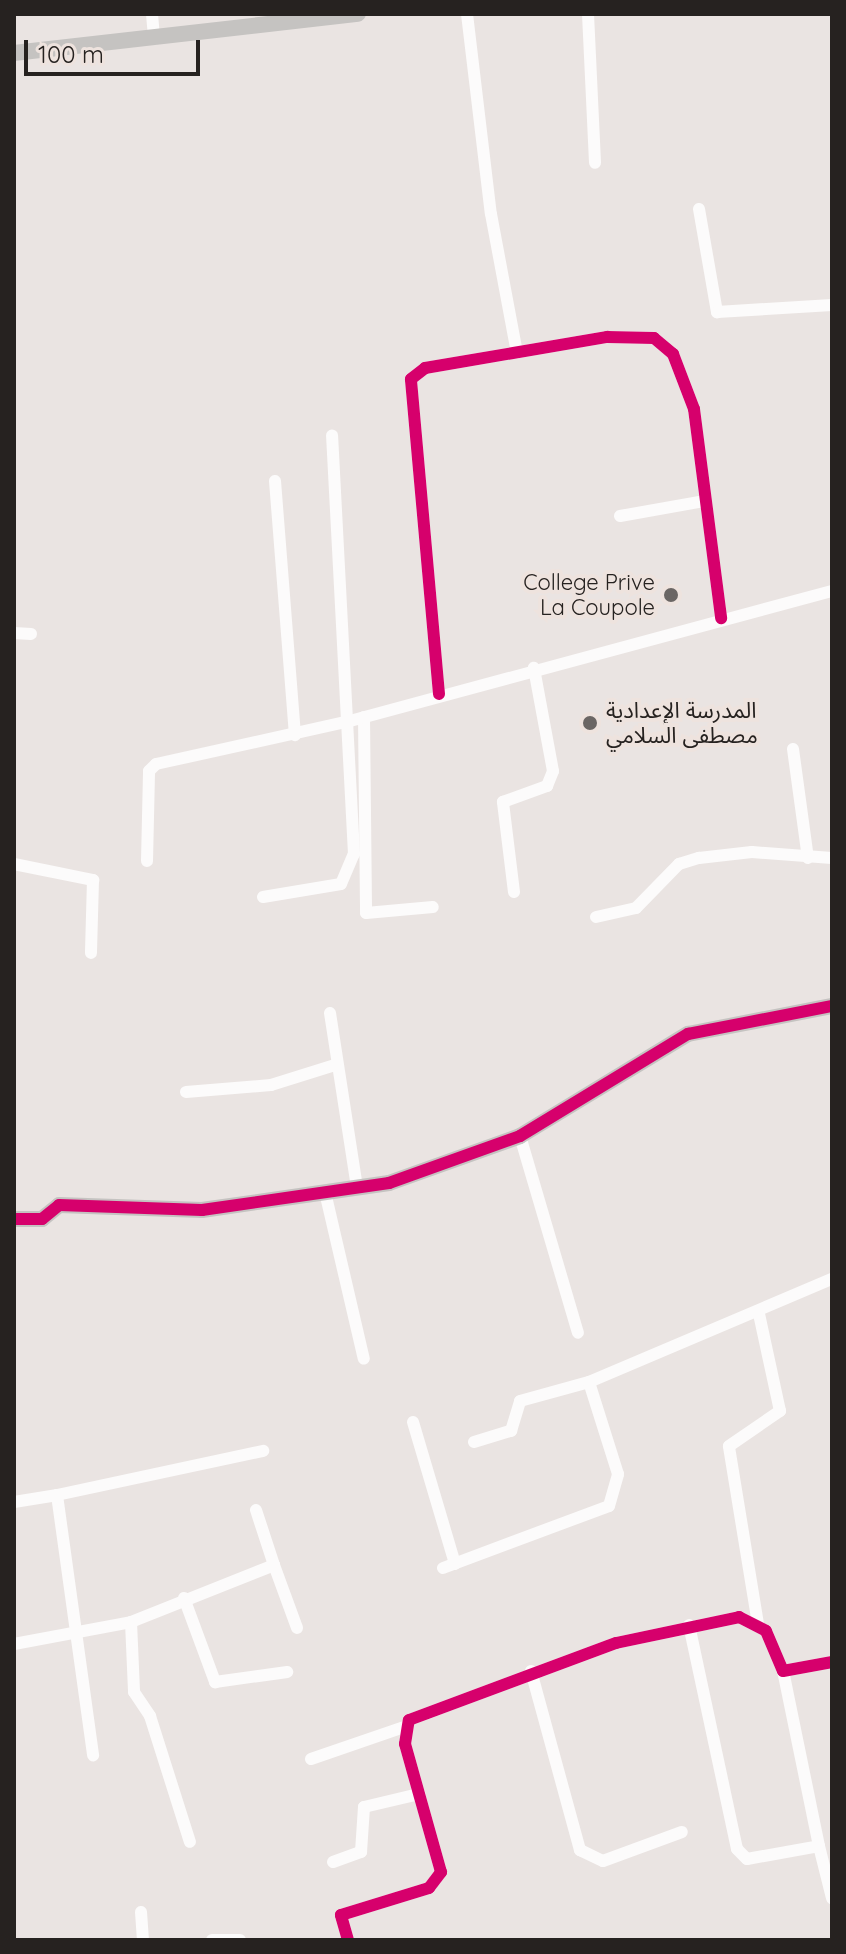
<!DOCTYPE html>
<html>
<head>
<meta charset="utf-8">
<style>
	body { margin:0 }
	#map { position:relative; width:846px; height:1954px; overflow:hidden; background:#eae4e2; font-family:Quicksand,"Noto Sans Arabic",sans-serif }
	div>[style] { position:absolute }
	.street>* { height:12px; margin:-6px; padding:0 6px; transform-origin:6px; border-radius:6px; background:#fcfbfb }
	.secondary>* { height:16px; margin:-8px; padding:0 8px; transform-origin:8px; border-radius:8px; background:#c5c3c1 }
	.cycleway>* { height:12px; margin:-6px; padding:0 6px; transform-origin:6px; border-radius:6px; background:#d6006c }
	.dots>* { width:22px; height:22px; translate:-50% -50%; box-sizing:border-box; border:4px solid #eee3de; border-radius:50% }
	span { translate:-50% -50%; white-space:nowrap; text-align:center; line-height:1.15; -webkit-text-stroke:8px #eee3de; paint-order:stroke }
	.poi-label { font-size:22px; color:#262220 }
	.right { translate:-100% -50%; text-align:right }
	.left { translate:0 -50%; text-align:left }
	.frame { position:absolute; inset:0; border:16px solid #262220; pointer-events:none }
	.scale { position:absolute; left:24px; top:40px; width:176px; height:36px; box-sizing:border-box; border:4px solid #262220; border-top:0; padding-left:10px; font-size:24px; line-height:28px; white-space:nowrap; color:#262220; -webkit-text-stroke:6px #eee3de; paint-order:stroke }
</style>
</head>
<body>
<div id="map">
	<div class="street">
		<div style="left:152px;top:14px;width:25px;rotate:85deg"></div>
		<div style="left:467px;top:14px;width:201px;rotate:83.2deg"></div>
		<div style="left:491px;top:214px;width:141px;rotate:79.4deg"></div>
		<div style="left:588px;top:14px;width:149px;rotate:87.3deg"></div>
		<div style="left:699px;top:209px;width:105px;rotate:80.1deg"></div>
		<div style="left:717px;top:312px;width:115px;rotate:-3.5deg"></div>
		<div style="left:275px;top:481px;width:255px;rotate:85.5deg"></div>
		<div style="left:620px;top:516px;width:85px;rotate:-10.1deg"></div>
		<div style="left:14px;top:633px;width:17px;rotate:3deg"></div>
		<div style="left:439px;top:694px;width:316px;rotate:-95.1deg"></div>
		<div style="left:411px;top:379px;width:18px;rotate:-38deg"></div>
		<div style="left:425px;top:368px;width:185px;rotate:-9.7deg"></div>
		<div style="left:607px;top:337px;width:47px;rotate:1.2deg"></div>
		<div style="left:654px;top:338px;width:25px;rotate:40deg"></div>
		<div style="left:673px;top:354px;width:59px;rotate:69.1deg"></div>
		<div style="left:694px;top:409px;width:211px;rotate:82.6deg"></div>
		<div style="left:364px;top:717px;width:196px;rotate:89.4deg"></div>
		<div style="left:366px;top:913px;width:67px;rotate:-5.1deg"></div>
		<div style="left:793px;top:749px;width:110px;rotate:82.2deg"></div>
		<div style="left:147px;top:861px;width:90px;rotate:-88.7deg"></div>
		<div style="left:149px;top:771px;width:10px;rotate:-45deg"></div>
		<div style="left:156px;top:764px;width:199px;rotate:-12.5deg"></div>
		<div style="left:350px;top:721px;width:499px;rotate:-15.1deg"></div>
		<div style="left:14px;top:864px;width:81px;rotate:11.4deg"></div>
		<div style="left:93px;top:880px;width:73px;rotate:91.6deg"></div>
		<div style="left:514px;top:892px;width:91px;rotate:-97deg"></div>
		<div style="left:503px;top:802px;width:47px;rotate:-20deg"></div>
		<div style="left:547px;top:786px;width:16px;rotate:-68deg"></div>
		<div style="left:553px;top:771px;width:105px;rotate:-100.5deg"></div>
		<div style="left:263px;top:897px;width:79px;rotate:-9.5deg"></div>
		<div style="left:341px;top:884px;width:33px;rotate:-67deg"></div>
		<div style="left:354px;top:854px;width:419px;rotate:-93deg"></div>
		<div style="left:596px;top:917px;width:41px;rotate:-12.7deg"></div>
		<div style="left:636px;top:908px;width:62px;rotate:-45.7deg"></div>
		<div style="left:679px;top:864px;width:21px;rotate:-17deg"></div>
		<div style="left:699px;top:858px;width:53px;rotate:-6.5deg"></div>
		<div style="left:752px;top:852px;width:80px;rotate:4.3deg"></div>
		<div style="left:330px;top:1013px;width:177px;rotate:81.2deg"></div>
		<div style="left:186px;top:1092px;width:85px;rotate:-4.7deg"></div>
		<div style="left:271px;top:1085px;width:67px;rotate:-17.4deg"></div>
		<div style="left:520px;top:1136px;width:205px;rotate:73.6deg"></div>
		<div style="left:325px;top:1192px;width:171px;rotate:76.9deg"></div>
		<div style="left:413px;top:1422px;width:148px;rotate:73.5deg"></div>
		<div style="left:474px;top:1442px;width:39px;rotate:-17deg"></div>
		<div style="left:511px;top:1431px;width:31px;rotate:-73deg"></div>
		<div style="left:520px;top:1401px;width:72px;rotate:-15.4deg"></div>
		<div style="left:589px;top:1382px;width:264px;rotate:-23deg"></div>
		<div style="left:57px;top:1495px;width:211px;rotate:-12.1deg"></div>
		<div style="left:14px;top:1502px;width:44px;rotate:-9.2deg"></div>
		<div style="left:57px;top:1495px;width:263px;rotate:82.1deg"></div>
		<div style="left:256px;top:1510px;width:58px;rotate:71.9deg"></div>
		<div style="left:443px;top:1568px;width:177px;rotate:-20.5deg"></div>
		<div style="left:609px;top:1506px;width:33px;rotate:-74deg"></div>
		<div style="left:618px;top:1474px;width:96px;rotate:-107.5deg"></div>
		<div style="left:184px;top:1598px;width:90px;rotate:69.7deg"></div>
		<div style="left:215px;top:1682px;width:73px;rotate:-7.9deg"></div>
		<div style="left:131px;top:1622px;width:70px;rotate:87.5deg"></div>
		<div style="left:134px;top:1692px;width:29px;rotate:56deg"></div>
		<div style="left:150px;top:1716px;width:132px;rotate:72.4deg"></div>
		<div style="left:758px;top:1624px;width:180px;rotate:-99.3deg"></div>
		<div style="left:729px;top:1446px;width:62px;rotate:-34.5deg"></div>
		<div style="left:780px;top:1411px;width:99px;rotate:-102.2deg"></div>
		<div style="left:689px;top:1625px;width:229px;rotate:77.9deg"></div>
		<div style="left:737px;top:1849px;width:14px;rotate:45deg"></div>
		<div style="left:747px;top:1859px;width:73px;rotate:-10.2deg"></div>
		<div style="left:819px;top:1846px;width:179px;rotate:-101.6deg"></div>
		<div style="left:14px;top:1644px;width:119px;rotate:-10.6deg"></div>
		<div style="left:131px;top:1622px;width:154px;rotate:-21.7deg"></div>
		<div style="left:274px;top:1565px;width:67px;rotate:69.9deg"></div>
		<div style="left:531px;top:1671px;width:186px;rotate:74.7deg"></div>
		<div style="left:580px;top:1850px;width:25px;rotate:26deg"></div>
		<div style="left:603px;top:1861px;width:84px;rotate:-20.2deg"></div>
		<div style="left:311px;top:1759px;width:98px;rotate:-19deg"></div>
		<div style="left:819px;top:1846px;width:54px;rotate:76deg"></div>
		<div style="left:333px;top:1862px;width:30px;rotate:-20deg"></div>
		<div style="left:361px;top:1852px;width:45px;rotate:-86.2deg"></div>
		<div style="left:364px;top:1807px;width:57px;rotate:-13.3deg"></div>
		<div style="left:141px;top:1912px;width:28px;rotate:86deg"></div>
		<div style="left:212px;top:1940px;width:28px"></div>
		<div style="left:348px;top:1940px;width:26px;rotate:-106deg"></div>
		<div style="left:341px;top:1915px;width:92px;rotate:-17.1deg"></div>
		<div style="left:429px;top:1888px;width:20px;rotate:-53deg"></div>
		<div style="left:441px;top:1872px;width:133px;rotate:-105.7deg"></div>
		<div style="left:405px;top:1744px;width:24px;rotate:-81deg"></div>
		<div style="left:409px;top:1720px;width:221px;rotate:-20.4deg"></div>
		<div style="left:616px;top:1643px;width:126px;rotate:-11.9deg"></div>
		<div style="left:739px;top:1617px;width:30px;rotate:27deg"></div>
		<div style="left:766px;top:1631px;width:43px;rotate:67deg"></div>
		<div style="left:783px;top:1671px;width:50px;rotate:-10.4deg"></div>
	</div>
	<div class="secondary">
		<div style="left:14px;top:53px;width:346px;rotate:-6.5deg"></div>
		<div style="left:14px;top:1219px;width:28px"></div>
		<div style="left:42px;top:1219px;width:22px;rotate:-39deg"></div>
		<div style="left:59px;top:1205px;width:143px;rotate:2deg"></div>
		<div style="left:202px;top:1210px;width:189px;rotate:-8.2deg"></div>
		<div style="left:389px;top:1183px;width:139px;rotate:-19.7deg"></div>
		<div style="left:520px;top:1136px;width:197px;rotate:-31.3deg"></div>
		<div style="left:688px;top:1034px;width:147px;rotate:-11deg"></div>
	</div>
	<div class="cycleway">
		<div style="left:439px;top:694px;width:316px;rotate:-95.1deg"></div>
		<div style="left:411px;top:379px;width:18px;rotate:-38deg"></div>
		<div style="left:425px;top:368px;width:185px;rotate:-9.7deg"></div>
		<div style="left:607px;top:337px;width:47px;rotate:1.2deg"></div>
		<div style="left:654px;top:338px;width:25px;rotate:40deg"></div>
		<div style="left:673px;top:354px;width:59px;rotate:69.1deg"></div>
		<div style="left:694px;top:409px;width:211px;rotate:82.6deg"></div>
		<div style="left:14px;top:1219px;width:28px"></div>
		<div style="left:42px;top:1219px;width:22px;rotate:-39deg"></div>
		<div style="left:59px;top:1205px;width:143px;rotate:2deg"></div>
		<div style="left:202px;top:1210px;width:189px;rotate:-8.2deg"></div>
		<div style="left:389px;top:1183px;width:139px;rotate:-19.7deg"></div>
		<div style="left:520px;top:1136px;width:197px;rotate:-31.3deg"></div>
		<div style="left:688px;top:1034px;width:147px;rotate:-11deg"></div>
		<div style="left:348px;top:1940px;width:26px;rotate:-106deg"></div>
		<div style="left:341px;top:1915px;width:92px;rotate:-17.1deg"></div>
		<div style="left:429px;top:1888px;width:20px;rotate:-53deg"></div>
		<div style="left:441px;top:1872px;width:133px;rotate:-105.7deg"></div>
		<div style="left:405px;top:1744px;width:24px;rotate:-81deg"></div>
		<div style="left:409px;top:1720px;width:221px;rotate:-20.4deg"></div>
		<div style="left:616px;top:1643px;width:126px;rotate:-11.9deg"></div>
		<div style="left:739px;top:1617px;width:30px;rotate:27deg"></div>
		<div style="left:766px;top:1631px;width:43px;rotate:67deg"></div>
		<div style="left:783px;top:1671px;width:50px;rotate:-10.4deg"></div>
	</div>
	<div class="dots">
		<div style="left:671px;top:595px;background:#6b6664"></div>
		<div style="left:590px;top:723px;background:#6b6664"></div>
	</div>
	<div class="poi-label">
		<span class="right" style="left:655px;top:595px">College Prive<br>La Coupole</span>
		<span class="left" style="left:606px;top:723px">المدرسة الإعدادية<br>مصطفى السلامي</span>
	</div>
	<div class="frame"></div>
	<div class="scale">100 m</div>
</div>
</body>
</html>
